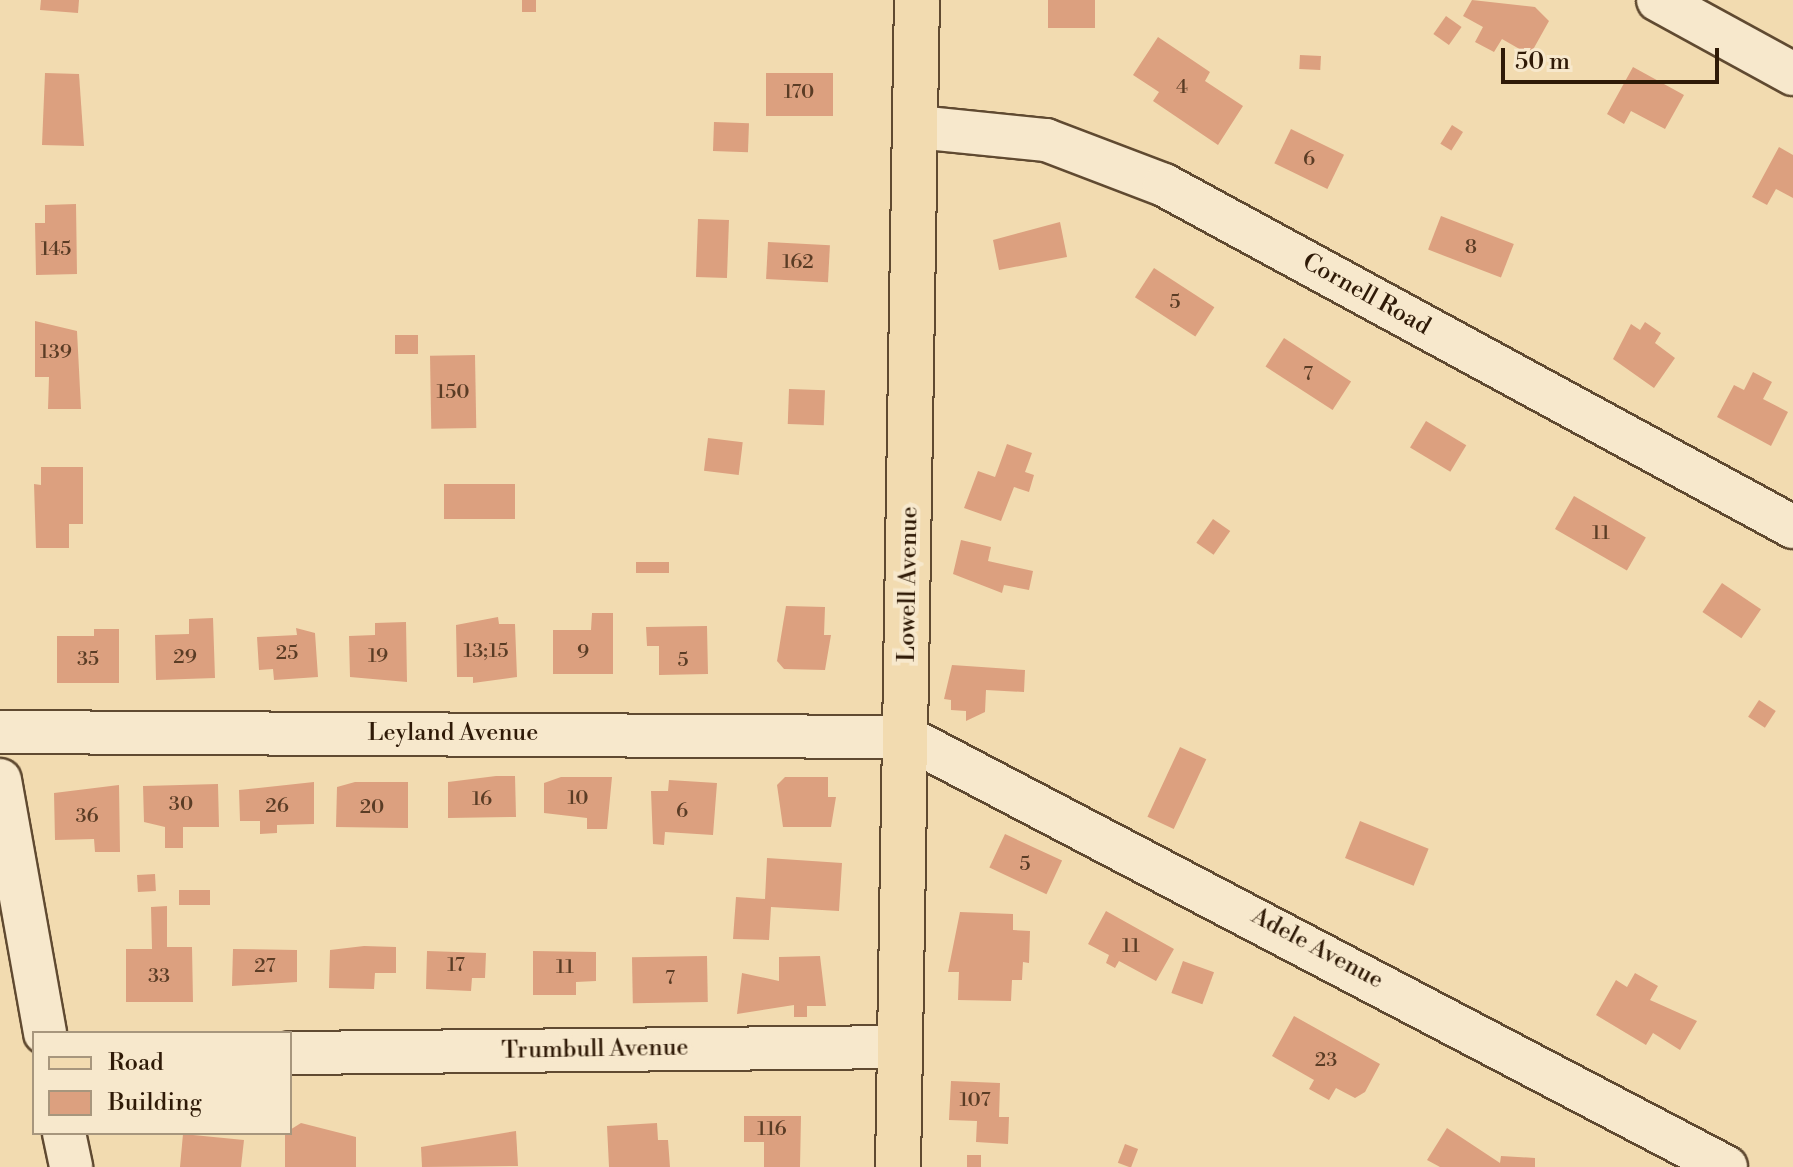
<!DOCTYPE html>
<html>
<head>
<meta charset="utf-8">
<style>
	body { margin:0 }
	#map { position:relative; width:1793px; height:1167px; overflow:hidden; background:#f2dbb0; font-family:"Libre Bodoni",serif }
	div>[style] { position:absolute }
	.building>* { inset:0; background:#dca07f; transform-origin:0 0 }
	.roads { filter:drop-shadow(2px 0 #604a31) drop-shadow(-2px 0 #604a31) drop-shadow(0 2px #604a31) drop-shadow(0 -2px #604a31) }
	.minor>* { height:42px; margin:-21px; padding:0 21px; transform-origin:21px; border-radius:21px; background:#f7e8cc }
	.major>* { height:44px; margin:-22px; padding:0 22px; transform-origin:22px; border-radius:22px; background:#f2dbb0 }
	span { translate:-50% -50%; white-space:nowrap; text-align:center; line-height:1.15; -webkit-text-stroke:8px #f7e8cc; paint-order:stroke }
	.number-label { font-size:20px; color:#5a3c25 }
	.number-label span { -webkit-text-stroke-width:0 }
	.street-label { font-size:24px; color:#2f1a07 }
	.legend { position:absolute; left:32px; top:1031px; width:260px; height:104px; box-sizing:border-box; background:#f7e8cc; border:2px solid #a7967d; margin:0; padding:10px 14px; list-style:none; font-size:24px; color:#2f1a07 }
	.legend li { display:flex; align-items:center; gap:16px; height:40px }
	.legend b { width:40px; border:2px solid #a7967d }
	.scale { position:absolute; left:1501px; top:48px; width:218px; height:36px; box-sizing:border-box; border:4px solid #2f1a07; border-top:0; padding-left:10px; font-size:24px; line-height:28px; white-space:nowrap; color:#2f1a07; -webkit-text-stroke:6px #f7e8cc; paint-order:stroke }
</style>
</head>
<body>
<div id="map">
	<div class="building">
		<div style="clip-path:polygon(41px 0,79px 0,78px 13px,40px 10px)"></div>
		<div style="left:522px;top:0;width:14px;height:12px"></div>
		<div style="left:1048px;top:0;width:47px;height:28px"></div>
		<div style="clip-path:polygon(1472px 0,1535px 7px,1549px 21px,1530px 55px,1502px 39px,1494px 52px,1475px 42px,1483px 27px,1463px 16px)"></div>
		<div style="left:1446px;top:16px;width:19px;height:22px;rotate:35deg"></div>
		<div style="clip-path:polygon(1158px 37px,1210px 72px,1205px 81px,1243px 106px,1218px 145px,1153px 101px,1159px 92px,1133px 75px)"></div>
		<div style="left:1300px;top:55px;width:21px;height:14px;rotate:3deg"></div>
		<div style="clip-path:polygon(1633px 67px,1684px 95px,1665px 129px,1631px 111px,1624px 124px,1607px 114px)"></div>
		<div style="clip-path:polygon(45px 73px,79px 74px,84px 146px,42px 145px)"></div>
		<div style="left:766px;top:73px;width:67px;height:43px"></div>
		<div style="left:714px;top:122px;width:35px;height:29px;rotate:2deg"></div>
		<div style="left:1452px;top:125px;width:13px;height:22px;rotate:32deg"></div>
		<div style="left:1291px;top:129px;width:59px;height:38px;rotate:26deg"></div>
		<div style="clip-path:polygon(1779px 147px,1793px 155px,1793px 198px,1776px 189px,1767px 205px,1752px 197px)"></div>
		<div style="clip-path:polygon(76px 204px,77px 274px,36px 275px,35px 223px,45px 223px,45px 205px)"></div>
		<div style="left:1441px;top:216px;width:78px;height:36px;rotate:21deg"></div>
		<div style="left:698px;top:219px;width:31px;height:58px;rotate:2deg"></div>
		<div style="clip-path:polygon(1060px 222px,1067px 257px,999px 270px,993px 240px)"></div>
		<div style="left:768px;top:242px;width:62px;height:37px;rotate:3deg"></div>
		<div style="left:1154px;top:268px;width:72px;height:35px;rotate:33deg"></div>
		<div style="clip-path:polygon(35px 321px,77px 331px,81px 409px,48px 409px,49px 377px,35px 377px)"></div>
		<div style="clip-path:polygon(1645px 322px,1661px 333px,1655px 343px,1675px 358px,1654px 388px,1613px 359px,1631px 324px,1640px 330px)"></div>
		<div style="left:395px;top:335px;width:23px;height:19px"></div>
		<div style="left:1284px;top:338px;width:80px;height:34px;rotate:33deg"></div>
		<div style="left:475px;top:355px;width:73px;height:45px;rotate:89deg"></div>
		<div style="clip-path:polygon(1753px 372px,1772px 382px,1763px 399px,1788px 412px,1771px 446px,1717px 417px,1734px 385px,1744px 390px)"></div>
		<div style="left:789px;top:389px;width:36px;height:35px;rotate:2deg"></div>
		<div style="left:1426px;top:421px;width:47px;height:31px;rotate:31deg"></div>
		<div style="left:708px;top:438px;width:35px;height:33px;rotate:7deg"></div>
		<div style="clip-path:polygon(1007px 444px,1032px 453px,1025px 472px,1034px 475px,1029px 492px,1014px 487px,1001px 521px,964px 508px,978px 471px,995px 477px)"></div>
		<div style="clip-path:polygon(41px 467px,83px 467px,83px 524px,69px 524px,69px 548px,36px 548px,34px 484px,41px 485px)"></div>
		<div style="left:444px;top:484px;width:71px;height:35px"></div>
		<div style="left:1574px;top:496px;width:83px;height:38px;rotate:30deg"></div>
		<div style="left:1213px;top:519px;width:21px;height:29px;rotate:35deg"></div>
		<div style="clip-path:polygon(961px 540px,991px 547px,988px 561px,1033px 571px,1029px 590px,1004px 585px,1002px 593px,953px 574px)"></div>
		<div style="left:669px;top:562px;width:11px;height:33px;rotate:90deg"></div>
		<div style="left:1722px;top:583px;width:47px;height:35px;rotate:34deg"></div>
		<div style="clip-path:polygon(786px 606px,825px 607px,824px 635px,831px 635px,825px 670px,784px 669px,777px 661px)"></div>
		<div style="clip-path:polygon(592px 613px,613px 613px,613px 674px,553px 674px,553px 630px,591px 630px)"></div>
		<div style="clip-path:polygon(498px 617px,499px 624px,515px 624px,517px 677px,473px 683px,473px 677px,457px 677px,456px 625px)"></div>
		<div style="clip-path:polygon(213px 618px,215px 678px,156px 680px,155px 635px,189px 634px,189px 619px)"></div>
		<div style="clip-path:polygon(406px 622px,407px 682px,350px 677px,349px 636px,375px 635px,375px 623px)"></div>
		<div style="clip-path:polygon(707px 626px,708px 674px,659px 675px,659px 646px,647px 646px,646px 627px)"></div>
		<div style="clip-path:polygon(296px 628px,315px 633px,318px 677px,274px 680px,273px 669px,259px 670px,257px 637px,297px 635px)"></div>
		<div style="clip-path:polygon(94px 629px,119px 629px,119px 683px,57px 683px,57px 636px,94px 636px)"></div>
		<div style="clip-path:polygon(952px 665px,1025px 670px,1024px 692px,986px 690px,985px 712px,966px 721px,966px 711px,951px 710px,951px 700px,944px 699px)"></div>
		<div style="left:1759px;top:700px;width:20px;height:20px;rotate:33deg"></div>
		<div style="left:1180px;top:747px;width:29px;height:77px;rotate:25deg"></div>
		<div style="clip-path:polygon(496px 776px,515px 776px,516px 817px,448px 818px,448px 782px)"></div>
		<div style="clip-path:polygon(561px 777px,612px 777px,607px 829px,587px 829px,587px 818px,544px 813px,544px 783px)"></div>
		<div style="clip-path:polygon(785px 777px,828px 777px,828px 797px,836px 797px,831px 827px,783px 827px,777px 785px)"></div>
		<div style="clip-path:polygon(669px 780px,717px 783px,713px 835px,665px 832px,664px 845px,653px 844px,651px 791px,668px 791px)"></div>
		<div style="clip-path:polygon(314px 782px,314px 824px,277px 825px,277px 833px,260px 834px,260px 821px,240px 821px,239px 790px)"></div>
		<div style="clip-path:polygon(355px 782px,408px 782px,408px 828px,336px 827px,337px 787px)"></div>
		<div style="clip-path:polygon(218px 784px,219px 827px,183px 827px,183px 848px,165px 848px,165px 827px,144px 822px,143px 786px)"></div>
		<div style="clip-path:polygon(119px 785px,120px 852px,95px 852px,94px 839px,55px 840px,54px 793px)"></div>
		<div style="left:1360px;top:821px;width:74px;height:40px;rotate:22deg"></div>
		<div style="left:1005px;top:834px;width:63px;height:37px;rotate:25deg"></div>
		<div style="clip-path:polygon(767px 858px,842px 863px,839px 911px,771px 907px,769px 940px,733px 939px,736px 897px,765px 899px)"></div>
		<div style="left:155px;top:874px;width:17px;height:18px;rotate:87deg"></div>
		<div style="left:179px;top:890px;width:31px;height:15px"></div>
		<div style="clip-path:polygon(167px 906px,167px 947px,192px 947px,193px 1002px,126px 1002px,126px 949px,152px 949px,151px 907px)"></div>
		<div style="clip-path:polygon(1106px 911px,1174px 949px,1156px 981px,1119px 961px,1115px 968px,1106px 963px,1109px 955px,1088px 944px)"></div>
		<div style="clip-path:polygon(960px 912px,1013px 914px,1013px 930px,1030px 931px,1029px 963px,1023px 962px,1022px 980px,1012px 980px,1011px 1001px,958px 1000px,959px 972px,948px 972px)"></div>
		<div style="clip-path:polygon(364px 946px,396px 947px,396px 973px,375px 973px,374px 989px,329px 988px,330px 950px)"></div>
		<div style="clip-path:polygon(233px 949px,297px 950px,297px 982px,232px 986px)"></div>
		<div style="clip-path:polygon(427px 951px,486px 953px,485px 978px,472px 978px,471px 991px,426px 989px)"></div>
		<div style="clip-path:polygon(533px 951px,596px 952px,596px 981px,576px 982px,576px 995px,533px 995px)"></div>
		<div style="left:707px;top:956px;width:46px;height:75px;rotate:89deg"></div>
		<div style="clip-path:polygon(820px 956px,826px 1006px,807px 1006px,807px 1017px,794px 1017px,794px 1005px,737px 1014px,742px 973px,779px 981px,779px 957px)"></div>
		<div style="left:1183px;top:961px;width:33px;height:34px;rotate:20deg"></div>
		<div style="clip-path:polygon(1635px 973px,1658px 986px,1650px 1000px,1697px 1021px,1680px 1050px,1653px 1033px,1646px 1045px,1596px 1015px,1616px 980px,1627px 987px)"></div>
		<div style="clip-path:polygon(1294px 1016px,1380px 1064px,1365px 1092px,1355px 1098px,1336px 1088px,1329px 1100px,1309px 1089px,1314px 1080px,1272px 1056px)"></div>
		<div style="clip-path:polygon(951px 1081px,1000px 1083px,999px 1117px,1009px 1117px,1008px 1144px,976px 1142px,977px 1121px,949px 1120px)"></div>
		<div style="clip-path:polygon(744px 1116px,801px 1116px,800px 1167px,764px 1167px,764px 1142px,744px 1142px)"></div>
		<div style="clip-path:polygon(301px 1123px,356px 1137px,356px 1167px,285px 1167px,285px 1133px)"></div>
		<div style="clip-path:polygon(657px 1123px,658px 1140px,668px 1140px,670px 1167px,609px 1167px,607px 1126px)"></div>
		<div style="clip-path:polygon(1447px 1128px,1500px 1163px,1501px 1156px,1535px 1158px,1535px 1167px,1440px 1167px,1427px 1160px)"></div>
		<div style="clip-path:polygon(516px 1131px,518px 1166px,422px 1167px,421px 1147px)"></div>
		<div style="clip-path:polygon(183px 1134px,244px 1140px,241px 1167px,180px 1167px)"></div>
		<div style="left:1125px;top:1144px;width:14px;height:20px;rotate:21deg"></div>
		<div style="left:967px;top:1155px;width:14px;height:12px"></div>
	</div>
	<div class="roads">
		<div class="minor">
			<div style="left:1658px;top:0;width:154px;rotate:28.7deg"></div>
			<div style="left:917px;top:127px;width:130px;rotate:5.8deg"></div>
			<div style="left:1046px;top:140px;width:126px;rotate:20.9deg"></div>
			<div style="left:1164px;top:185px;width:716px;rotate:28.53deg"></div>
			<div style="left:0;top:732px;width:906px;rotate:0.32deg"></div>
			<div style="left:906px;top:737px;width:926px;rotate:27.67deg"></div>
			<div style="left:0;top:780px;width:257px;rotate:79.9deg"></div>
			<div style="left:290px;top:1053px;width:610px;rotate:-0.56deg"></div>
			<div style="left:64px;top:1133px;width:35px;rotate:78deg"></div>
		</div>
		<div class="major">
			<div style="left:898px;top:1167px;width:1167px;rotate:-89.07deg"></div>
		</div>
	</div>
	<div class="number-label">
		<span style="left:1182px;top:87px">4</span>
		<span style="left:799px;top:92px">170</span>
		<span style="left:1309px;top:159px">6</span>
		<span style="left:1471px;top:247px">8</span>
		<span style="left:56px;top:249px">145</span>
		<span style="left:798px;top:262px">162</span>
		<span style="left:1175px;top:302px">5</span>
		<span style="left:56px;top:352px">139</span>
		<span style="left:1308px;top:374px">7</span>
		<span style="left:453px;top:392px">150</span>
		<span style="left:1601px;top:533px">11</span>
		<span style="left:486px;top:651px">13;15</span>
		<span style="left:583px;top:652px">9</span>
		<span style="left:287px;top:653px">25</span>
		<span style="left:378px;top:656px">19</span>
		<span style="left:185px;top:657px">29</span>
		<span style="left:88px;top:659px">35</span>
		<span style="left:683px;top:660px">5</span>
		<span style="left:578px;top:798px">10</span>
		<span style="left:482px;top:799px">16</span>
		<span style="left:181px;top:804px">30</span>
		<span style="left:277px;top:806px">26</span>
		<span style="left:372px;top:807px">20</span>
		<span style="left:682px;top:811px">6</span>
		<span style="left:87px;top:816px">36</span>
		<span style="left:1025px;top:864px">5</span>
		<span style="left:1131px;top:946px">11</span>
		<span style="left:456px;top:965px">17</span>
		<span style="left:265px;top:966px">27</span>
		<span style="left:565px;top:967px">11</span>
		<span style="left:159px;top:976px">33</span>
		<span style="left:670px;top:978px">7</span>
		<span style="left:1326px;top:1060px">23</span>
		<span style="left:975px;top:1100px">107</span>
		<span style="left:772px;top:1129px">116</span>
	</div>
	<div class="street-label">
		<span style="left:1366px;top:295px;rotate:29deg">Cornell Road</span>
		<span style="left:909px;top:584px;rotate:-89deg">Lowell Avenue</span>
		<span style="left:453px;top:734px">Leyland Avenue</span>
		<span style="left:1317px;top:949px;rotate:28deg">Adele Avenue</span>
		<span style="left:595px;top:1050px;rotate:-1deg">Trumbull Avenue</span>
	</div>
	<ul class="legend">
	<li><b style="height:10px;background:#f2dbb0"></b>Road</li>
	<li><b style="height:22px;background:#dca07f"></b>Building</li>
	</ul>
	<div class="scale">50 m</div>
</div>
</body>
</html>
